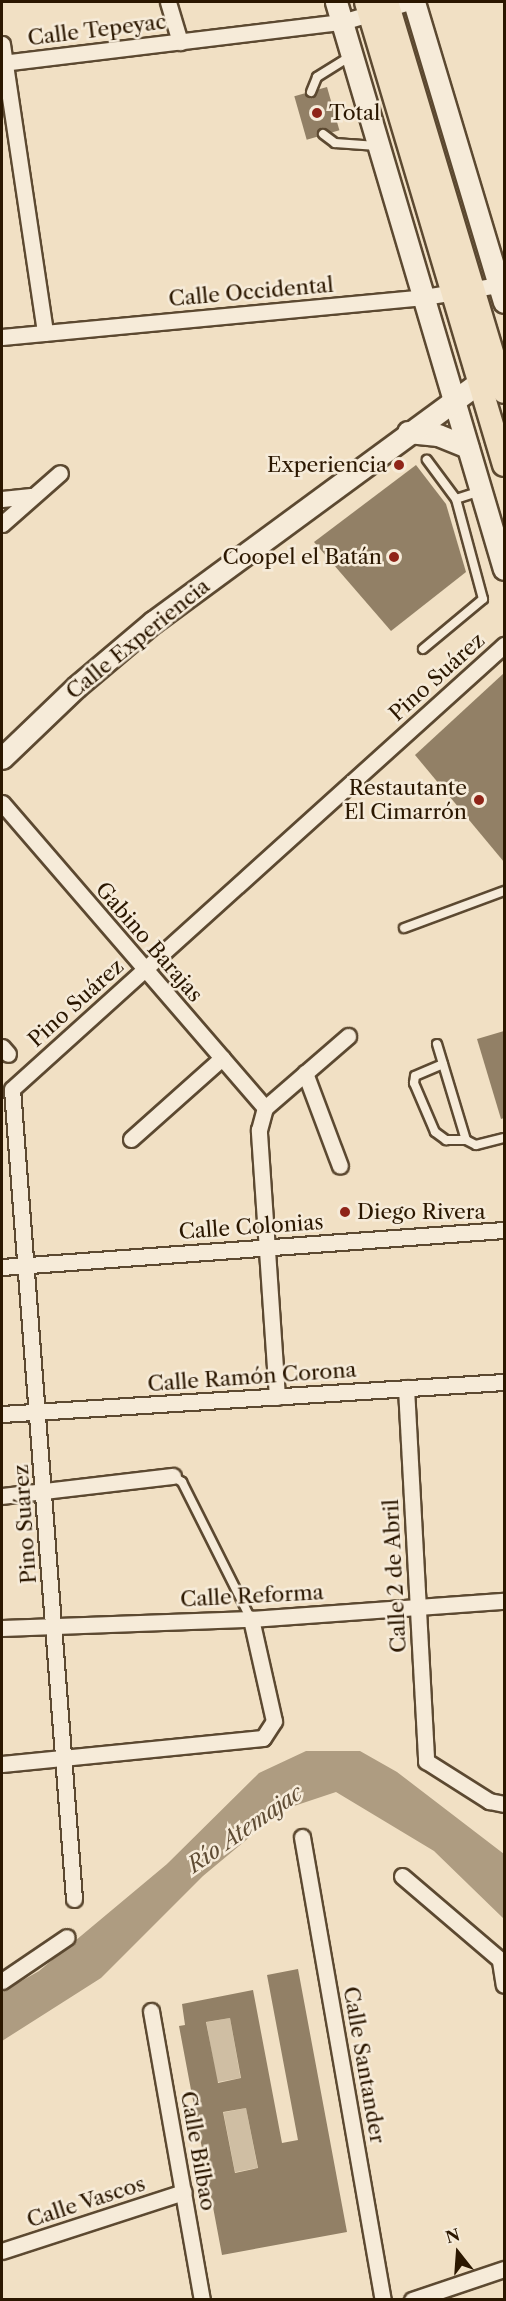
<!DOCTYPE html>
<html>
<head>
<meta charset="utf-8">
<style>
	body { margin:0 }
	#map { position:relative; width:506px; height:2301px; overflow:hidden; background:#f1e0c4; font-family:"Libre Caslon Text",serif }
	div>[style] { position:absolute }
	.green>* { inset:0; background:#cfbea3; transform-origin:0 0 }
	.water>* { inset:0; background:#ae9c81 }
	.building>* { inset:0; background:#928066; transform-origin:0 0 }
	.roads { filter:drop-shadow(2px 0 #5c4931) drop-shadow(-2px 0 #5c4931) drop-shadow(0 2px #5c4931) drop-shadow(0 -2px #5c4931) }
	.lane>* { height:8px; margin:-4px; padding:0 4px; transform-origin:4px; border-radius:4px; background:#f6ebd9 }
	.street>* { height:15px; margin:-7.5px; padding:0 7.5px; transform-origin:7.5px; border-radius:7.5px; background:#f6ebd9 }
	.secondary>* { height:21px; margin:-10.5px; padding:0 10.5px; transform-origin:10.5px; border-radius:10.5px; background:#f6ebd9 }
	.primary>* { height:22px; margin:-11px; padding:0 11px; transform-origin:11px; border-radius:11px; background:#f1e0c4 }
	.dots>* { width:16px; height:16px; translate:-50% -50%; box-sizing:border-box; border:3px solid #f6ebd9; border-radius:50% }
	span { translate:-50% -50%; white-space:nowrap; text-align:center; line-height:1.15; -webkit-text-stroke:5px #f6ebd9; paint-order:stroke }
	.street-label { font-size:21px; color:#2b1700 }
	.poi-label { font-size:21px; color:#2b1700 }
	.left { translate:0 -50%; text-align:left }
	.right { translate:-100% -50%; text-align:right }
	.water-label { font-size:22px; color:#5f4c34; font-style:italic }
	.frame { position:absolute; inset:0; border:3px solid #2b1700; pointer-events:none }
	.north { position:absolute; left:428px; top:2223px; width:60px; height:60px; -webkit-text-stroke:4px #f6ebd9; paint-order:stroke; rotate:343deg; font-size:16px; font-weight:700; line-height:24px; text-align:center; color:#2b1700 }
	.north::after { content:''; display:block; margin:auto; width:21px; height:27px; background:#2b1700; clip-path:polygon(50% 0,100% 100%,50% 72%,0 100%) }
</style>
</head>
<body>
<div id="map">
	<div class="green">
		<div style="left:230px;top:2018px;width:61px;height:24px;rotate:80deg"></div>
		<div style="left:246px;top:2108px;width:61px;height:23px;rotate:79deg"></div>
	</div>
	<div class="water">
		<div style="clip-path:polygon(306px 1751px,360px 1751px,397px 1772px,504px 1854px,504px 1919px,434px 1851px,336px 1792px,282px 1810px,203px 1876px,101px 1978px,2px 2041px,2px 1992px,39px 1971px,167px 1864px,259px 1773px)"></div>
	</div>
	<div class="building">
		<div style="left:327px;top:87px;width:45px;height:34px;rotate:74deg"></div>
		<div style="clip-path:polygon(416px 465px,446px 504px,466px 572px,391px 631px,314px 542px)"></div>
		<div style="clip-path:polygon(504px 673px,504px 862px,415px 755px)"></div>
		<div style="clip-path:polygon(504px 1031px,504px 1118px,501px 1119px,477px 1039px)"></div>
		<div style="clip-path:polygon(evenodd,298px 1969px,347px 2232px,222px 2255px,179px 2026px,185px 2025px,182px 2004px,253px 1990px,282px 2143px,298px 2140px,267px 1975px,298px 1969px,230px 2018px,241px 2078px,218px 2083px,206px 2022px,230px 2018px,298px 1969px,246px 2108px,258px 2168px,235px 2173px,223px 2112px,246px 2108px)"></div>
	</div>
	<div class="roads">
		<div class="lane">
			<div style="left:311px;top:92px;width:16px;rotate:-68deg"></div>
			<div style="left:317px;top:77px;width:40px;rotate:-32deg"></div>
			<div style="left:323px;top:134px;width:15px;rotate:37deg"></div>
			<div style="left:335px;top:143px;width:42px;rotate:4.1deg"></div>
			<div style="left:456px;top:499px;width:26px;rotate:-18deg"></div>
			<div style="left:423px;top:649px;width:78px;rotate:-39.8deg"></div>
			<div style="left:483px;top:599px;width:104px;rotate:-105.1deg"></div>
			<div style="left:456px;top:499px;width:49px;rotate:-126.6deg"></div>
			<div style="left:404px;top:928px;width:107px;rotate:-20.3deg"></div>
			<div style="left:437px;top:1044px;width:100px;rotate:73.2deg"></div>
			<div style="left:466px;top:1140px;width:11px;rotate:27deg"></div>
			<div style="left:476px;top:1145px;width:29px;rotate:-14deg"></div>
			<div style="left:443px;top:1064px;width:30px;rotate:157deg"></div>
			<div style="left:415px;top:1076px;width:7px;rotate:98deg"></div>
			<div style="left:414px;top:1083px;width:53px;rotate:66.8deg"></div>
			<div style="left:435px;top:1132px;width:14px;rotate:36deg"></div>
			<div style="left:446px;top:1140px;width:20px"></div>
			<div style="left:173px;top:1476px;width:11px;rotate:34deg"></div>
			<div style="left:182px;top:1482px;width:153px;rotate:63.3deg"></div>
		</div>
		<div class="street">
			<div style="left:168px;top:2px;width:42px;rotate:73.3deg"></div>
			<div style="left:2px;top:44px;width:292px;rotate:81.5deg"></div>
			<div style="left:2px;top:63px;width:342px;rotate:-6.9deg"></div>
			<div style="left:342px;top:22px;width:70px;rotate:-16.6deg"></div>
			<div style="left:2px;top:337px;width:424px;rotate:-5.4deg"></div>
			<div style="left:424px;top:297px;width:81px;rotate:-9.2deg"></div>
			<div style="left:2px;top:499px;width:29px;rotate:-6deg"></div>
			<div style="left:2px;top:524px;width:77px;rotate:-41.3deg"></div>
			<div style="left:2px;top:803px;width:403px;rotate:49.2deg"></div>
			<div style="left:2px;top:1047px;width:9px;rotate:49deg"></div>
			<div style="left:305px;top:1073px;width:99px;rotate:69.4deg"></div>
			<div style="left:131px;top:1139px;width:122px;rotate:-41.7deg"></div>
			<div style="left:2px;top:1267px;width:503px;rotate:-4.22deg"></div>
			<div style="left:406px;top:1388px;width:374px;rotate:86.9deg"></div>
			<div style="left:426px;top:1761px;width:75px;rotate:32.4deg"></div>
			<div style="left:489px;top:1801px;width:15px;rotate:11deg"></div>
			<div style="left:277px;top:1397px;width:268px;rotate:-93.9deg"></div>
			<div style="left:259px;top:1130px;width:23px;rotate:-75deg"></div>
			<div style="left:265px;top:1108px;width:110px;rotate:-40.9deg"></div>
			<div style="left:2px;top:1414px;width:503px;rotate:-3.65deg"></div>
			<div style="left:2px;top:1496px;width:172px;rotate:-6.7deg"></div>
			<div style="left:2px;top:1628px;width:249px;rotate:-2.1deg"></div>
			<div style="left:251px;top:1619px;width:254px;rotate:-4.1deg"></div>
			<div style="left:2px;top:1764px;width:262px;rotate:-5.7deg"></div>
			<div style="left:263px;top:1738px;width:20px;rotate:-57deg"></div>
			<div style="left:274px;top:1721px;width:105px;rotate:-102.7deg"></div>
			<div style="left:302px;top:1837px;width:470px;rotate:80.1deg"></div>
			<div style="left:402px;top:1876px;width:134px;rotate:40.5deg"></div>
			<div style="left:74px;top:1899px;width:812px;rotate:-94.38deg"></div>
			<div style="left:12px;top:1089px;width:663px;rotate:-42.06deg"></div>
			<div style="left:500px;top:1961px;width:24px;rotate:81deg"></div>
			<div style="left:2px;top:1981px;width:78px;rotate:-34.1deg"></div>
			<div style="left:151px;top:2011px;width:293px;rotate:80deg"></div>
			<div style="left:2px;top:2251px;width:191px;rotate:-18deg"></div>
			<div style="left:412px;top:2300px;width:97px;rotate:-18.6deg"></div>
		</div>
		<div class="secondary">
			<div style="left:336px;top:2px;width:591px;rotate:73.5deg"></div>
			<div style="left:414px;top:2px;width:313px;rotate:73.3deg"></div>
			<div style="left:408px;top:432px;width:30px;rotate:6deg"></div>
			<div style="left:438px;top:435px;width:32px;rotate:22deg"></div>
			<div style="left:2px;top:758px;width:103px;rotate:-43.8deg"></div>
			<div style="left:76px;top:687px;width:101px;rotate:-40.2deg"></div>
			<div style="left:153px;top:622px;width:421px;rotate:-36.3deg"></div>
		</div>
		<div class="primary">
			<div style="left:366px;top:2px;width:483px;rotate:73.4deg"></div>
			<div style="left:387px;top:2px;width:407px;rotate:73.3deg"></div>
		</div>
	</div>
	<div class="dots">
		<div style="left:317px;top:113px;background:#8f2418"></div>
		<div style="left:399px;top:465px;background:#8f2418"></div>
		<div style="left:394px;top:557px;background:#8f2418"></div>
		<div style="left:479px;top:800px;background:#8f2418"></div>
		<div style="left:345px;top:1212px;background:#8f2418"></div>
	</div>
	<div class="street-label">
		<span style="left:97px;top:30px;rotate:-7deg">Calle Tepeyac</span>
		<span style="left:251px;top:292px;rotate:-5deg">Calle Occidental</span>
		<span style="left:138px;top:639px;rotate:-39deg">Calle Experiencia</span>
		<span style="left:437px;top:677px;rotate:-42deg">Pino Suárez</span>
		<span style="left:149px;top:942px;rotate:49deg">Gabino Barajas</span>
		<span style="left:76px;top:1003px;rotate:-42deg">Pino Suárez</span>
		<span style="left:251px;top:1227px;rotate:-4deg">Calle Colonias</span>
		<span style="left:252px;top:1377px;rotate:-4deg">Calle Ramón Corona</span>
		<span style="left:25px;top:1524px;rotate:-94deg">Pino Suárez</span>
		<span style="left:395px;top:1576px;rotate:-93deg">Calle 2 de Abril</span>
		<span style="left:252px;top:1596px;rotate:-3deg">Calle Reforma</span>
		<span style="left:364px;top:2065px;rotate:80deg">Calle Santander</span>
		<span style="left:198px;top:2151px;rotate:80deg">Calle Bilbao</span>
		<span style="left:86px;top:2202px;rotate:-18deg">Calle Vascos</span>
	</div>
	<div class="poi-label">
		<span class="left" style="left:329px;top:113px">Total</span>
		<span class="right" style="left:387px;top:465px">Experiencia</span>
		<span class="right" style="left:382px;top:557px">Coopel el Batán</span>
		<span class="right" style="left:467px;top:800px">Restautante<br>El Cimarrón</span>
		<span class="left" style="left:357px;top:1212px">Diego Rivera</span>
	</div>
	<div class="water-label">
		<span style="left:245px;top:1829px;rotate:-35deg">Río Atemajac</span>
	</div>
	<div class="frame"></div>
	<div class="north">N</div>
</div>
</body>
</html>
